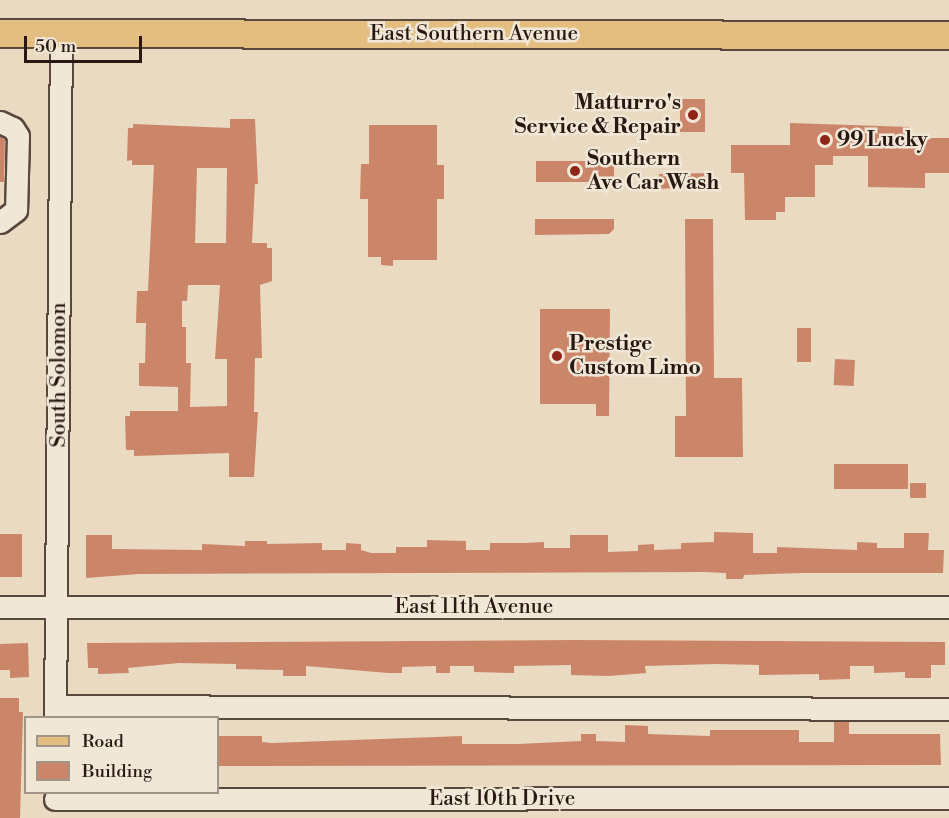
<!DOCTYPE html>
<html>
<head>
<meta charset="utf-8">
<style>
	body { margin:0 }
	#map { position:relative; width:949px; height:818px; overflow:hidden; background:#e9dac1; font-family:"Libre Bodoni",serif }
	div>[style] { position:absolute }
	.building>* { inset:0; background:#cb866a; transform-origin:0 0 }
	.roads { filter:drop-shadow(2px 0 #58483d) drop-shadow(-2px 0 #58483d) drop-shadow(0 2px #58483d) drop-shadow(0 -2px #58483d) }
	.minor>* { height:21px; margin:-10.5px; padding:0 10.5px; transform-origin:10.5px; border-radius:10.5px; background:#f1e7d7 }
	.major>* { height:27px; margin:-13.5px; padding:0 13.5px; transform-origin:13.5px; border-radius:13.5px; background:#e4bd80 }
	.dots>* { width:16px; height:16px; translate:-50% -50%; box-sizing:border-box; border:3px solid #f1e7d7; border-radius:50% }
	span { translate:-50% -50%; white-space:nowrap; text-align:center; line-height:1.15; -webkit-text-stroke:5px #f1e7d7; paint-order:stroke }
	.street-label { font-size:21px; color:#281811 }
	.poi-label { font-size:21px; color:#281811; font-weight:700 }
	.right { translate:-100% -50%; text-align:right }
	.left { translate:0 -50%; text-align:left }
	.legend { position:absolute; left:24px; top:716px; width:195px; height:78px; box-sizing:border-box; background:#f1e7d7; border:2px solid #a19488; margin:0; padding:8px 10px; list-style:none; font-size:18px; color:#281811 }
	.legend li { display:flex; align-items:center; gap:12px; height:30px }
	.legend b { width:30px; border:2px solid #a19488 }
	.scale { position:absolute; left:24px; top:36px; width:118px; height:27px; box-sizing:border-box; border:3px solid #281811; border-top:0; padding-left:8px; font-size:18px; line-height:21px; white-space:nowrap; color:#281811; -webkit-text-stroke:4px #f1e7d7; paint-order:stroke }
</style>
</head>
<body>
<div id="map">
	<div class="building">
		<div style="left:680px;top:99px;width:25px;height:33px"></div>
		<div style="clip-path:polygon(evenodd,230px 119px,255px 119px,258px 184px,255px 184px,252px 243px,267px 243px,267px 248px,272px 248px,272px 281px,260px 285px,262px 358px,255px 358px,254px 412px,258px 412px,254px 477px,229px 477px,229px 453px,134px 456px,134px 450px,126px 450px,125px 416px,130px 416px,130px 411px,178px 411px,178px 387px,139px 386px,139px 363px,145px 363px,146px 323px,136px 323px,137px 291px,148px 291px,154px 165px,132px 165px,132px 160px,127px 161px,128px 128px,133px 128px,133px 124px,230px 128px,230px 119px,197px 168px,227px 168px,226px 243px,195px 243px,197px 168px,230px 119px,188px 285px,220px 285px,215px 359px,227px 359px,227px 406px,190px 407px,191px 363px,186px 363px,186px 327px,182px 327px,182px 301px,187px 301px,188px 285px)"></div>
		<div style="clip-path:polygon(790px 123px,910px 127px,910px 138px,949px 138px,949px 173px,925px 173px,925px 188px,868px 187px,868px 156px,833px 156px,833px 165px,815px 165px,815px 197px,785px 197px,785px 212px,776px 212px,776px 220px,745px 220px,744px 173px,731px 173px,731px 145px,790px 145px)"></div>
		<div style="clip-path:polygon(369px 125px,437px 125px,437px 165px,444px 165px,444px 199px,437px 199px,437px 260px,393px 260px,393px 266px,381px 265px,381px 257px,368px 257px,368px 199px,360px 199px,361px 164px,369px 164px)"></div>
		<div style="clip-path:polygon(0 136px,5px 140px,4px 182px,0 182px)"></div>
		<div style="left:536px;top:161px;width:78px;height:21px"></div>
		<div style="clip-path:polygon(712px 173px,711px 186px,659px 189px,659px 174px)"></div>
		<div style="clip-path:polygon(535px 219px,614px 219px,614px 229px,609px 234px,535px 235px)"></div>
		<div style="clip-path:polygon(685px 219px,713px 219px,714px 378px,742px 378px,743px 457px,675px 457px,675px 416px,686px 416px)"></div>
		<div style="clip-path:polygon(540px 309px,610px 309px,609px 416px,596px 416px,596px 404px,540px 404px)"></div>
		<div style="left:797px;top:328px;width:14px;height:34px"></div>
		<div style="left:835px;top:359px;width:20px;height:26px;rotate:3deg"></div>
		<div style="left:834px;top:464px;width:74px;height:25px"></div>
		<div style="left:910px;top:483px;width:16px;height:15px"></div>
		<div style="clip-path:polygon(714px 532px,753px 533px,753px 553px,777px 553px,777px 547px,857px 550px,857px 542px,877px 543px,877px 548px,904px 548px,904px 533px,929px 533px,928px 550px,944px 550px,943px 573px,801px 573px,744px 575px,743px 579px,726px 579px,726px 573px,704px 572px,139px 574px,86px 578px,86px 535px,112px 535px,112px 549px,202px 550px,202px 544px,245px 546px,245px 541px,267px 541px,267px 544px,322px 543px,322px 550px,346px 550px,346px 543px,361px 544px,361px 550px,371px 553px,396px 553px,396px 547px,427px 547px,427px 540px,466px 541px,466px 550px,490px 550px,490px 543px,524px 543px,544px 542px,544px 548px,570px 548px,570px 535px,608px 535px,608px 552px,638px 551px,638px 545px,654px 544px,654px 550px,681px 549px,681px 543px,714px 542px)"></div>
		<div style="left:0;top:534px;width:22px;height:43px"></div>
		<div style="clip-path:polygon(572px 640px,945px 642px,945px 665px,931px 665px,931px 678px,905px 678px,905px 672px,874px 673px,874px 666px,850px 666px,850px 679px,819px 680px,819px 674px,759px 675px,759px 665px,716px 664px,645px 666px,646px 673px,609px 676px,571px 675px,571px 665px,514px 666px,514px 673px,474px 672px,474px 666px,450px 666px,450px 673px,436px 673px,436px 666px,402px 667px,402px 673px,388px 673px,306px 666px,306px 676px,283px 676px,283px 670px,236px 669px,236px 664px,179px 663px,128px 668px,129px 673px,98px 674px,98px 668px,88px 668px,87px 643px)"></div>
		<div style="clip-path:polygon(28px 643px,29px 677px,10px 678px,10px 670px,0 670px,0 644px)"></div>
		<div style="clip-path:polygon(0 698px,19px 698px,19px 712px,23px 712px,20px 818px,0 818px)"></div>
		<div style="clip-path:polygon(834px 721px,849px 721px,849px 734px,940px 734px,941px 765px,218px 766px,218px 736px,262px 736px,262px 742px,272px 743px,462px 736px,462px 744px,518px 744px,581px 741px,581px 734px,596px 734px,596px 741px,625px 742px,625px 725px,648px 726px,648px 734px,710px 736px,710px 730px,799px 730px,799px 742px,834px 742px)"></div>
	</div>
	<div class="roads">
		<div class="minor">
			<div style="left:0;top:122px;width:14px;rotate:25deg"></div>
			<div style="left:13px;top:128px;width:9px;rotate:58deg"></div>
			<div style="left:18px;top:136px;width:74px;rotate:91.5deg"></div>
			<div style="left:16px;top:210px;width:20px;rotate:143deg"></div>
			<div style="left:0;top:607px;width:949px"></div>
			<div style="left:55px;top:706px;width:894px;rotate:0.19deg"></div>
			<div style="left:55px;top:718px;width:685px;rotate:-89.5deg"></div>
			<div style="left:55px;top:799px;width:894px;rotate:-0.06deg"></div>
		</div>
		<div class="major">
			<div style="left:0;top:33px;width:949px;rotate:0.12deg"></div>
		</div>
	</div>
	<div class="dots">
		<div style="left:693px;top:115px;background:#8f2418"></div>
		<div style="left:825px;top:140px;background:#8f2418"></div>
		<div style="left:575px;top:171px;background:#8f2418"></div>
		<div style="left:557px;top:356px;background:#8f2418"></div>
	</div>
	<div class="street-label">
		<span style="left:474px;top:34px">East Southern Avenue</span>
		<span style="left:59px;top:375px;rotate:-90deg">South Solomon</span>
		<span style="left:474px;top:607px">East 11th Avenue</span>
		<span style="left:502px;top:799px">East 10th Drive</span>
	</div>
	<div class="poi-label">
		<span class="right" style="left:681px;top:115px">Matturro's<br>Service &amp; Repair</span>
		<span class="left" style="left:837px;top:140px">99 Lucky</span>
		<span class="left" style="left:587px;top:171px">Southern<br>Ave Car Wash</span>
		<span class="left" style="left:569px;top:356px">Prestige<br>Custom Limo</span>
	</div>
	<ul class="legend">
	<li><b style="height:8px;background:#e4bd80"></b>Road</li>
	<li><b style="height:16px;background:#cb866a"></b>Building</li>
	</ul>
	<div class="scale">50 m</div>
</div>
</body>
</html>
